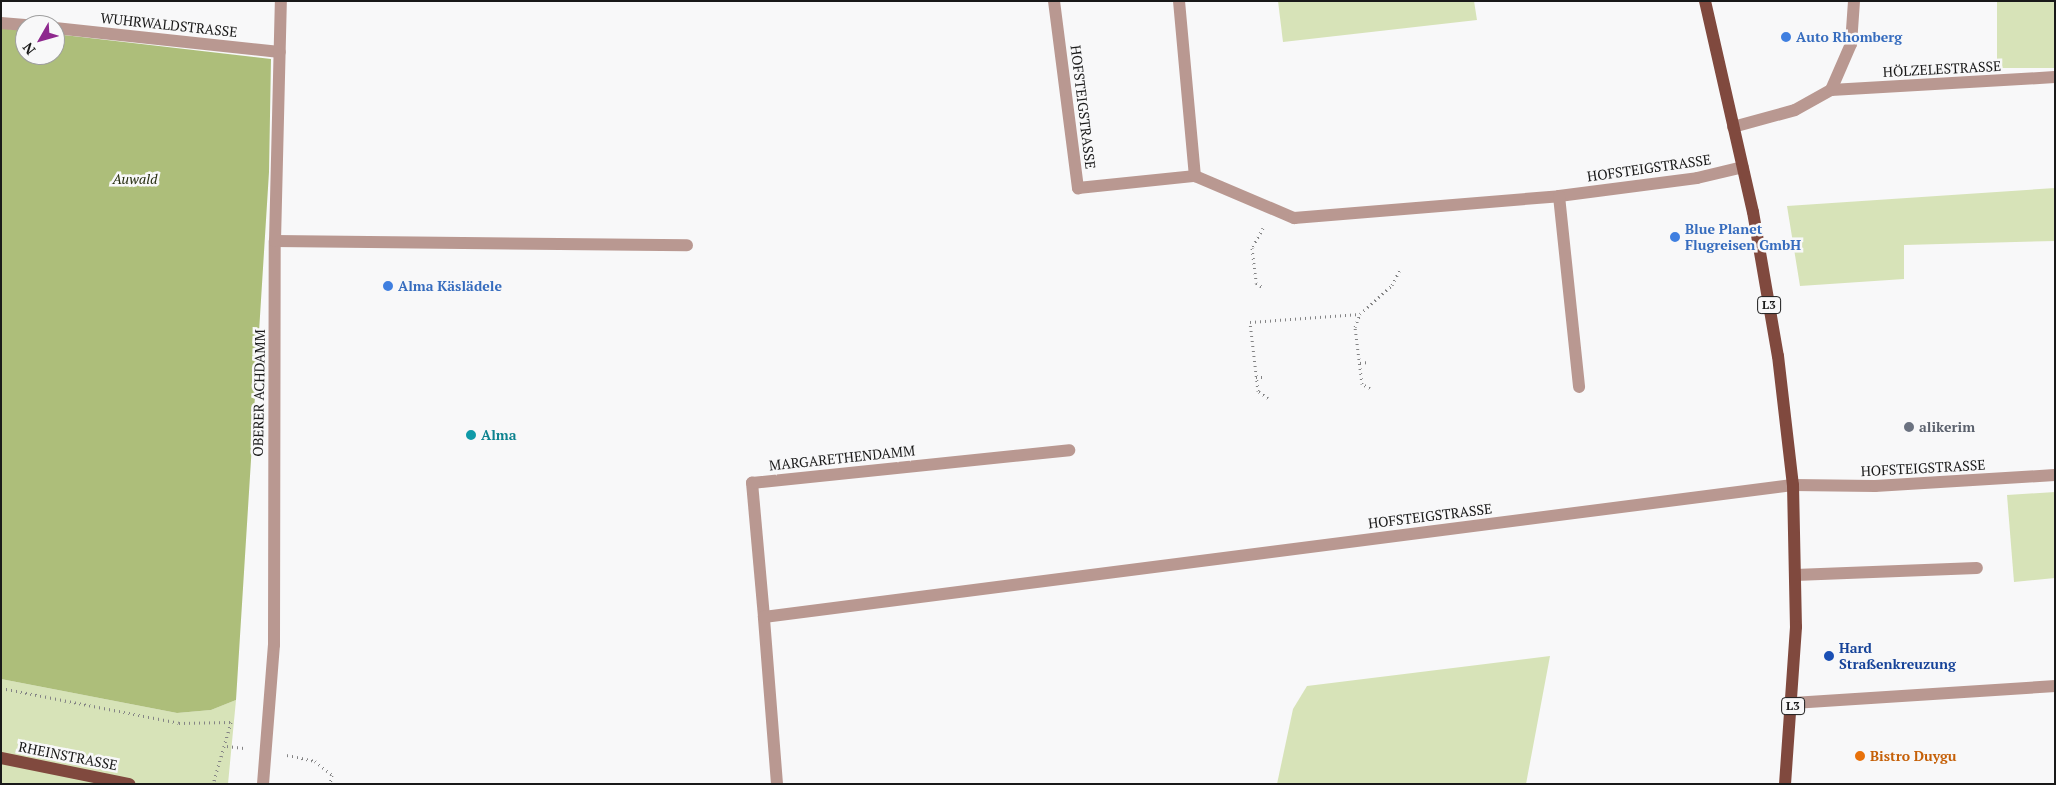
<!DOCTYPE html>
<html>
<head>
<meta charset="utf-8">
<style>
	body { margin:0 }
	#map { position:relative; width:2056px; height:785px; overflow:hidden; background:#f8f8f9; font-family:"PT Serif",serif }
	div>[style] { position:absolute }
	.green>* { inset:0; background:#d7e3b8; transform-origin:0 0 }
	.forest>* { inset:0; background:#adbe7a }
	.path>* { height:3px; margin-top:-1.5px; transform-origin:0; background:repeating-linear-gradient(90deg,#848485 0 1px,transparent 0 5px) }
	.lane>* { height:12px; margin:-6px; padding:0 6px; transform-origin:6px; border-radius:6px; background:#b99891 }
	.street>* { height:12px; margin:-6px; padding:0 6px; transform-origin:6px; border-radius:6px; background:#b99891 }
	.primary>* { height:12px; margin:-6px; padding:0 6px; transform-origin:6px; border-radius:6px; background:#80493e }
	.dots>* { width:14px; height:14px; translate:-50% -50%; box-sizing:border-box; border:2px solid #f8f8f9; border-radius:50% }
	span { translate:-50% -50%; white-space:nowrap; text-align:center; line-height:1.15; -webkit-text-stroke:5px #f8f8f9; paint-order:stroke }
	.shield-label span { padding:1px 4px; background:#f8f8f9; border:1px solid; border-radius:4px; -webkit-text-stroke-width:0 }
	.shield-label { font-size:12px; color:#191919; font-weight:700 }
	.street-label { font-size:14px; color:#191919 }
	.shop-label { font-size:14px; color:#366cbe; font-weight:700 }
	.left { translate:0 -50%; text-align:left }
	.park-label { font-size:14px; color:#272e10; font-style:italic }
	.worship-label { font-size:14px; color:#5b616d; font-weight:700 }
	.culture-label { font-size:14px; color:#0d838f; font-weight:700 }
	.transit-label { font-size:14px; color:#164399; font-weight:700 }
	.food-label { font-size:14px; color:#c56008; font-weight:700 }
	.frame { position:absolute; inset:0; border:2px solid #191919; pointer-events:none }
	.north { position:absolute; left:15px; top:15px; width:50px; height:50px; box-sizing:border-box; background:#f8f8f9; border:1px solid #9f9f9f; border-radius:50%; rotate:232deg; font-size:14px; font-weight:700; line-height:20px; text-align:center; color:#191919 }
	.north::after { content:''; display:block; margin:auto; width:18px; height:22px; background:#8e288e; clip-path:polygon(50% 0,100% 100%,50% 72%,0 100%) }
</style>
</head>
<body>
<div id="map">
	<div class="green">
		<div style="clip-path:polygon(1278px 1px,1474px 1px,1477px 20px,1283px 42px)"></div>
		<div style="left:1997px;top:1px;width:58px;height:67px"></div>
		<div style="clip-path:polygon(2055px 188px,2055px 241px,1904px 245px,1904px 279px,1800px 286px,1787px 206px)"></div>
		<div style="clip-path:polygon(2055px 492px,2055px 578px,2014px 582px,2007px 495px)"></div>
		<div style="clip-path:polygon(1550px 656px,1526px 784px,1277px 784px,1293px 709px,1307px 686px)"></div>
		<div style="clip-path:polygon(1px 679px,177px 713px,211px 710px,236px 700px,228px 784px,1px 784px)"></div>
	</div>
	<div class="forest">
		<div style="clip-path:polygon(1px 28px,25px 31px,25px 55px,55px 55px,55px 34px,271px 59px,269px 172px,236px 700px,211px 710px,177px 713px,1px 679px)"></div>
	</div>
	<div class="path">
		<div style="left:1263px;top:228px;width:23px;rotate:119deg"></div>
		<div style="left:1252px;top:248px;width:35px;rotate:83deg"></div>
		<div style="left:1256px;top:283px;width:9px;rotate:32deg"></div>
		<div style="left:1360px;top:363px;width:8px;rotate:-7deg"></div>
		<div style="left:1256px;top:377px;width:10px"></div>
		<div style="left:1370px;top:388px;width:9px;rotate:-153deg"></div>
		<div style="left:1362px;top:384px;width:57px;rotate:-97deg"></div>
		<div style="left:1355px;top:327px;width:14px;rotate:-69deg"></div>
		<div style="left:1360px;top:314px;width:43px;rotate:-42.2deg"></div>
		<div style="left:1392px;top:285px;width:18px;rotate:-63deg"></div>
		<div style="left:1268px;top:398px;width:12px;rotate:-145deg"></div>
		<div style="left:1258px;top:391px;width:69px;rotate:-96.6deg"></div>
		<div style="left:1250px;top:322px;width:110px;rotate:-4.2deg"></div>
		<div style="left:1px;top:688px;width:181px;rotate:11.1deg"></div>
		<div style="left:179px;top:723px;width:52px;rotate:-1.1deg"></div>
		<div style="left:231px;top:722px;width:65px;rotate:106.2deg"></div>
		<div style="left:227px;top:746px;width:17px;rotate:7deg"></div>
		<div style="left:287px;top:755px;width:29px;rotate:12deg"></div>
		<div style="left:315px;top:761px;width:22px;rotate:39deg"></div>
		<div style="left:332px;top:775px;width:9px;rotate:103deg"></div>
	</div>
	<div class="lane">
		<div style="left:1054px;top:1px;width:189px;rotate:82.7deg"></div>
		<div style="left:1078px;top:188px;width:118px;rotate:-5.9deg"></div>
		<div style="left:1195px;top:176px;width:108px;rotate:23deg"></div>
		<div style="left:1294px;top:218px;width:266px;rotate:-4.7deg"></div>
		<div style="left:1559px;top:196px;width:139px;rotate:-7.4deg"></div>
		<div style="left:1697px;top:178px;width:47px;rotate:-13.4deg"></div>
		<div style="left:1179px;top:1px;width:176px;rotate:84.8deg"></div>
		<div style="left:1831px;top:90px;width:224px;rotate:-3.3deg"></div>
		<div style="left:1559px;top:196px;width:192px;rotate:84deg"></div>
		<div style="left:275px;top:241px;width:412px;rotate:0.6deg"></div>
		<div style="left:1793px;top:485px;width:82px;rotate:0.7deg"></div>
		<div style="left:1875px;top:486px;width:180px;rotate:-3.5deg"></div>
		<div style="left:1795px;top:575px;width:182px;rotate:-2.2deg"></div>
		<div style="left:764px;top:617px;width:135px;rotate:-95.1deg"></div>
		<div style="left:752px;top:483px;width:319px;rotate:-5.9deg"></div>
	</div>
	<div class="street">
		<div style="left:1px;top:23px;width:24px;rotate:5deg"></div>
		<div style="left:55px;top:28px;width:226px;rotate:6.1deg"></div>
		<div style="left:1733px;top:127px;width:64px;rotate:-15.3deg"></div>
		<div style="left:1795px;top:110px;width:41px;rotate:-29.1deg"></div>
		<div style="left:1831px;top:90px;width:50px;rotate:-66.5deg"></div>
		<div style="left:1851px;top:44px;width:43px;rotate:-86deg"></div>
		<div style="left:1793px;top:703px;width:263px;rotate:-3.7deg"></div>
		<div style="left:263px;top:784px;width:139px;rotate:-85.5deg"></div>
		<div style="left:274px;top:645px;width:404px;rotate:-89.9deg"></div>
		<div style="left:275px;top:241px;width:240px;rotate:-88.6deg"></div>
		<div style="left:777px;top:784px;width:168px;rotate:-94.5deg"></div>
		<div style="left:764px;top:617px;width:1037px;rotate:-7.31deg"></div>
	</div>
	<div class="primary">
		<div style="left:1705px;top:1px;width:216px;rotate:77.2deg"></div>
		<div style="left:1753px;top:212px;width:146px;rotate:80.2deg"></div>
		<div style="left:1778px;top:356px;width:130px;rotate:83.4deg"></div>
		<div style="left:1793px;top:485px;width:142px;rotate:88.8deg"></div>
		<div style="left:1796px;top:627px;width:157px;rotate:94deg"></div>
		<div style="left:1px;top:758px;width:131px;rotate:11.5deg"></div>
	</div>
	<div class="dots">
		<div style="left:1786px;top:37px;background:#3f7fe0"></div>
		<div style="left:1675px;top:237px;background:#3f7fe0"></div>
		<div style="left:388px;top:286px;background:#3f7fe0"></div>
		<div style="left:1909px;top:427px;background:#6b7280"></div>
		<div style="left:471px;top:435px;background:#0f9aa8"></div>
		<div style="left:1829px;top:656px;background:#1a4fb4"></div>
		<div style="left:1860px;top:756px;background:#e8710a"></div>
	</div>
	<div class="shield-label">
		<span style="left:1769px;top:305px">L3</span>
		<span style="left:1793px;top:706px">L3</span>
	</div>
	<div class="street-label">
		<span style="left:169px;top:25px;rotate:6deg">WUHRWALDSTRASSE</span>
		<span style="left:1942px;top:69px;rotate:-3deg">HÖLZELESTRASSE</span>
		<span style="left:1083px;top:107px;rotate:83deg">HOFSTEIGSTRASSE</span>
		<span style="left:1649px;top:168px;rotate:-8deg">HOFSTEIGSTRASSE</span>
		<span style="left:259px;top:393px;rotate:-89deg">OBERER ACHDAMM</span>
		<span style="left:842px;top:458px;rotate:-6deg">MARGARETHENDAMM</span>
		<span style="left:1923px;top:468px;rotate:-3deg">HOFSTEIGSTRASSE</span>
		<span style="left:1430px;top:516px;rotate:-7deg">HOFSTEIGSTRASSE</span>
		<span style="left:68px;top:756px;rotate:11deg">RHEINSTRASSE</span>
	</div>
	<div class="shop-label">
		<span class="left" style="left:1796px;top:37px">Auto Rhomberg</span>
		<span class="left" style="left:1685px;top:237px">Blue Planet<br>Flugreisen GmbH</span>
		<span class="left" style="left:398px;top:286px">Alma Käslädele</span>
	</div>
	<div class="park-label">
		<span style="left:135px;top:179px">Auwald</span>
	</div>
	<div class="worship-label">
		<span class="left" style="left:1919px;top:427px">alikerim</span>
	</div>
	<div class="culture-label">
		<span class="left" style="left:481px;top:435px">Alma</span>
	</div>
	<div class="transit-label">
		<span class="left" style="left:1839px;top:656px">Hard<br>Straßenkreuzung</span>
	</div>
	<div class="food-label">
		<span class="left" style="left:1870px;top:756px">Bistro Duygu</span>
	</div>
	<div class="frame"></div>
	<div class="north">N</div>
</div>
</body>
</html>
